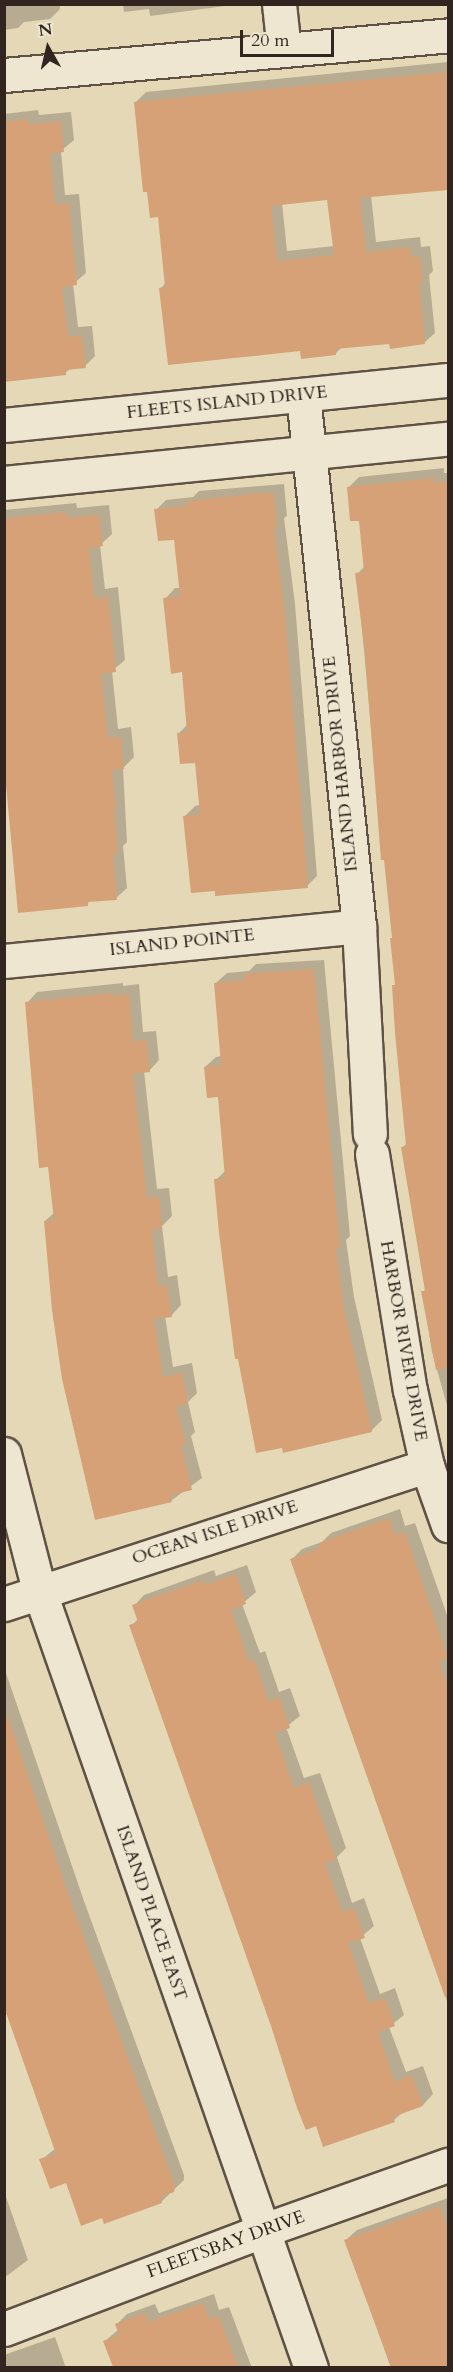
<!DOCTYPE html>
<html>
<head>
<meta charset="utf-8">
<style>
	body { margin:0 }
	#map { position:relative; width:453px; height:2372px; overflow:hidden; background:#e5d8b6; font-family:Cardo,serif }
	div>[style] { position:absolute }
	.shadow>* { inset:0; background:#0003 }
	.building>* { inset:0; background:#d6a177 }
	.roads { filter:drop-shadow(2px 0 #5f5245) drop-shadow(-2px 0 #5f5245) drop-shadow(0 2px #5f5245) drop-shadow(0 -2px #5f5245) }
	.minor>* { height:33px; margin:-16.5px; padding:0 16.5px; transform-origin:16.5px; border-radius:16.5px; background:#eee6d0 }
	span { translate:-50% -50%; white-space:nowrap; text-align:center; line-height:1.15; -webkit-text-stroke:6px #eee6d0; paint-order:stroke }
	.street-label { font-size:18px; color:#32251f }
	.frame { position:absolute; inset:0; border:6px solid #32251f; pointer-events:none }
	.north { position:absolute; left:18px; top:18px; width:60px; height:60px; -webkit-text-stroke:4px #eee6d0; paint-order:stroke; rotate:352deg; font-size:16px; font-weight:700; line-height:24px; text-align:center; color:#32251f }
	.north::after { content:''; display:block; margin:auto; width:21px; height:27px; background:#32251f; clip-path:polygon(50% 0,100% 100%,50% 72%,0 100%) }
	.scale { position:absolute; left:240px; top:30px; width:94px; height:27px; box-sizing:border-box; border:3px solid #32251f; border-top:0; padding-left:8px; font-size:18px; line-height:21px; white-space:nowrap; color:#32251f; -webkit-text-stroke:4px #eee6d0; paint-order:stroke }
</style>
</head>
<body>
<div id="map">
	<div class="shadow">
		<div style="clip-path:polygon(4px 4px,60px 4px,60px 9px,50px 19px,24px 22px,18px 28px,4px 30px)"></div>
		<div style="clip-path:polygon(123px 4px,240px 4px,150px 16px,149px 9px,124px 12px)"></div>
		<div style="clip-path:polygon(evenodd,448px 62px,448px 188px,371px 195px,376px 242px,420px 237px,421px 247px,430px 246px,433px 271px,429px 275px,435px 333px,424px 343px,390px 342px,342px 347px,336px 353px,302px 349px,161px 288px,166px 283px,160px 216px,135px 103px,146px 92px,448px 62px,329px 198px,334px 246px,287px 251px,282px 203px,329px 198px)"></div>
		<div style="clip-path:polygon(38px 110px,39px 115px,71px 112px,74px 140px,61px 151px,65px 195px,79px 194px,86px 273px,73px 284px,78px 327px,92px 326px,95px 356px,85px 366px,71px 368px,65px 373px,4px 380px,4px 114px)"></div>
		<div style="clip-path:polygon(444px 468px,444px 473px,448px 473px,448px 1409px,432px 1352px,423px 1292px,426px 1289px,403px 1147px,407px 1143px,394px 986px,396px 984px,393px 937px,386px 858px,383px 858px,357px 574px,365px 566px,360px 519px,348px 488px,359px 477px)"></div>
		<div style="clip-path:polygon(284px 484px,287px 516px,284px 518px,295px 604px,317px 876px,307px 886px,185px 816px,195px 806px,200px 805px,196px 761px,178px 734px,188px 724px,183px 671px,165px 599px,175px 588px,180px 588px,175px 538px,156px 510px,166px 500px,193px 497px,199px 491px)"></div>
		<div style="clip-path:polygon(76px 503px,77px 508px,109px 505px,112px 534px,100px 545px,105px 589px,118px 587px,125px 660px,112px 671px,118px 729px,131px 727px,134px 757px,123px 768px,127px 842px,123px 846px,127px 888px,116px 898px,91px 900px,87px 904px,4px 740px,4px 510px)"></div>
		<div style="clip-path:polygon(324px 960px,350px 1236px,346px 1240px,354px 1297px,382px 1420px,371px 1431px,216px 1180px,226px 1170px,220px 1096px,205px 1067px,216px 1057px,222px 1056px,216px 983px,227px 973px,249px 971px,256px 964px)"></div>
		<div style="clip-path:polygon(123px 983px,123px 986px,139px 984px,143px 1032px,156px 1031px,159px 1060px,149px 1071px,144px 1071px,157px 1189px,169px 1188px,172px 1216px,162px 1226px,168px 1277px,177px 1275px,181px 1305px,171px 1316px,165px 1316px,173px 1367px,192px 1363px,197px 1393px,188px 1402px,195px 1432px,191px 1436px,202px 1478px,172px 1500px,45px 1221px,55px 1212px,27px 1003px,37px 992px)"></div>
		<div style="clip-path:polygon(400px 1509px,405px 1526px,415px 1523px,448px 1618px,448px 2004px,292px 1559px,302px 1549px,322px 1542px,331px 1533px)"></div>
		<div style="clip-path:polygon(247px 1565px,256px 1592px,242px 1604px,260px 1653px,265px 1651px,279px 1692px,290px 1688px,300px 1716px,286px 1727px,304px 1778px,320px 1773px,346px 1848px,337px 1857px,352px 1903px,364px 1898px,374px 1926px,360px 1938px,380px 1994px,395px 1988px,404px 2015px,389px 2027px,406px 2072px,423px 2066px,433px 2094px,423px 2105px,403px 2112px,394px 2120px,131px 1626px,138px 1619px,134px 1606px,144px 1595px,214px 1570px,216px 1576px)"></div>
		<div style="clip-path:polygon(5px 1670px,84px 1901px,184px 2175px,184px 2180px,161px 2202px,103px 2216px,41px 2160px,56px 2148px,8px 2014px,4px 2015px)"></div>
		<div style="clip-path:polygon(4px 2191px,28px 2260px,4px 2278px)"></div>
		<div style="clip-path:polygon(448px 2198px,448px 2368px,391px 2368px,346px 2240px,357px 2230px)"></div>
		<div style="clip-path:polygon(214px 2294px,219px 2310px,229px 2307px,252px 2368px,115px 2368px,105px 2341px,119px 2329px,117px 2324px,127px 2314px,155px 2304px,159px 2313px)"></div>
		<div style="clip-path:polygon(55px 2337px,66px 2368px,4px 2368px,4px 2355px)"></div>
	</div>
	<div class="building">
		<div style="clip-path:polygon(evenodd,448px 72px,448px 190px,360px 198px,366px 252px,410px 247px,411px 257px,420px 256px,423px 283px,419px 283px,425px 344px,390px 349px,389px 344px,336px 349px,336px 355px,301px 359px,300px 351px,168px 365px,159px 288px,165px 287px,158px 217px,150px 218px,147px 192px,143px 192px,134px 102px,448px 72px,327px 200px,334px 255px,277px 261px,271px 206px,327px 200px)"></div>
		<div style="clip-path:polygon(28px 119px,29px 125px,61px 121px,64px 152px,50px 154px,55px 205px,69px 203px,77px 285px,62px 287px,68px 337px,82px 335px,86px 368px,66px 370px,66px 375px,4px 382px,4px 122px)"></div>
		<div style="clip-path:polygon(434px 478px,434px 483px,448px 481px,448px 1368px,436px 1370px,421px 1291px,425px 1291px,401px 1147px,406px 1146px,395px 1033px,392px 985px,395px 985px,390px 938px,392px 938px,384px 860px,381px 860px,365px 654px,355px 573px,364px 572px,359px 521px,350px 521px,347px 487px)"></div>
		<div style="clip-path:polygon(264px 493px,274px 494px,277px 527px,274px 528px,285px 615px,308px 888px,215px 896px,215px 891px,191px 893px,183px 816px,200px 814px,195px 763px,180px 764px,177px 733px,187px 732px,182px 672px,171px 674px,163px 598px,180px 596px,174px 540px,158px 541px,154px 509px,187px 506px,187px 501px)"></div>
		<div style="clip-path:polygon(66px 512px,67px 518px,99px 515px,103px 546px,89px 548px,94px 598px,108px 597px,116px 672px,101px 674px,108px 738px,121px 737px,124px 769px,112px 770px,116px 809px,114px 809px,118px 854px,113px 854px,117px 900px,88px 902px,88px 906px,18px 913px,4px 764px,4px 519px)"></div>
		<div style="clip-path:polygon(314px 969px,340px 1248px,336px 1248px,344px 1308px,372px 1432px,283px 1453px,282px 1448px,256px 1453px,238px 1359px,235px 1359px,219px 1233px,214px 1179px,225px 1178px,218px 1097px,207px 1098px,204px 1067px,221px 1065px,214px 983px,244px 980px,244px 974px)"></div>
		<div style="clip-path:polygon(113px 993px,113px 996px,129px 994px,133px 1042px,146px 1040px,150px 1072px,133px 1074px,147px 1198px,159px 1197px,162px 1228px,152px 1230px,158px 1286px,167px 1285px,172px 1317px,154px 1319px,163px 1377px,182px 1373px,188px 1404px,176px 1406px,186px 1444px,181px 1445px,192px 1490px,171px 1495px,172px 1502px,95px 1520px,62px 1379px,52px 1310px,44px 1221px,54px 1220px,48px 1167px,39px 1168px,25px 1002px)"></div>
		<div style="clip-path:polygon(389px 1518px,395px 1535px,405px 1532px,448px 1658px,439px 1662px,448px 1687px,448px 1997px,445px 1997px,290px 1559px,320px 1548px,319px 1543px)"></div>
		<div style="clip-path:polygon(236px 1574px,246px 1604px,231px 1610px,249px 1662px,254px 1660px,269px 1701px,279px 1697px,290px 1728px,275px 1733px,294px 1788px,309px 1782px,336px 1860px,325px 1863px,342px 1912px,354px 1908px,365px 1938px,348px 1943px,369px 2003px,385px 1998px,395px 2026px,378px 2032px,395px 2082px,412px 2075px,423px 2106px,393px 2117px,395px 2122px,323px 2147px,316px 2126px,306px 2130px,297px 2108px,272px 2029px,129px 1625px,138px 1622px,132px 1605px,204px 1580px,205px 1585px)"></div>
		<div style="clip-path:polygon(4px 1717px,8px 1717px,74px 1911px,175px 2186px,174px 2192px,160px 2197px,162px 2203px,104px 2224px,102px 2218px,81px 2226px,66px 2183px,50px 2189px,39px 2159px,56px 2154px,4px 2007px)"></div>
		<div style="clip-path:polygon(440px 2206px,448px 2231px,448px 2367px,391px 2367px,344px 2240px)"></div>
		<div style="clip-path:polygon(203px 2303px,209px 2319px,219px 2316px,238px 2367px,113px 2367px,103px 2341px,119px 2335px,115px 2324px,145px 2313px,148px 2322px)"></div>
	</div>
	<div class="roads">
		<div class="minor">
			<div style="left:279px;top:4px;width:46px;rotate:83.8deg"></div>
			<div style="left:4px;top:75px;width:446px;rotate:-5.1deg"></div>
			<div style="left:303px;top:395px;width:534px;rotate:83.98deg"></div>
			<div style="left:359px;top:926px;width:208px;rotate:87deg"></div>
			<div style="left:4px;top:425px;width:446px;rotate:-5.8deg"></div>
			<div style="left:4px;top:483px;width:446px;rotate:-5.7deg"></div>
			<div style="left:4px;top:961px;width:357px;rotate:-5.6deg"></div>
			<div style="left:372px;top:1154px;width:239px;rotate:80.9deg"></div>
			<div style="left:410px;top:1390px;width:78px;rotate:77.4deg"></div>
			<div style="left:427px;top:1466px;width:63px;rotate:70.4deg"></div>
			<div style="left:4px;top:1454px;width:140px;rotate:75.6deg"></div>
			<div style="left:39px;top:1590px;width:824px;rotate:70.73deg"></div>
			<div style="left:4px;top:1604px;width:445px;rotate:-18.1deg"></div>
			<div style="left:4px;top:2329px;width:278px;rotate:-20.8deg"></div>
			<div style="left:264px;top:2230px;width:195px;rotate:-19.5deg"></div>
		</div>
	</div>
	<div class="street-label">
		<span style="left:227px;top:403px;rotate:-6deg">FLEETS ISLAND DRIVE</span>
		<span style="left:341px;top:764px;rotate:-96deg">ISLAND HARBOR DRIVE</span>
		<span style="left:182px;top:943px;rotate:-6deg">ISLAND POINTE</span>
		<span style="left:403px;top:1341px;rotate:80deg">HARBOR RIVER DRIVE</span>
		<span style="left:215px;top:1533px;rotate:-18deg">OCEAN ISLE DRIVE</span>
		<span style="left:151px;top:1913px;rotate:71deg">ISLAND PLACE EAST</span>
		<span style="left:226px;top:2245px;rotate:-20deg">FLEETSBAY DRIVE</span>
	</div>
	<div class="frame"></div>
	<div class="north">N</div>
	<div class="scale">20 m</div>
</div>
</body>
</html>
